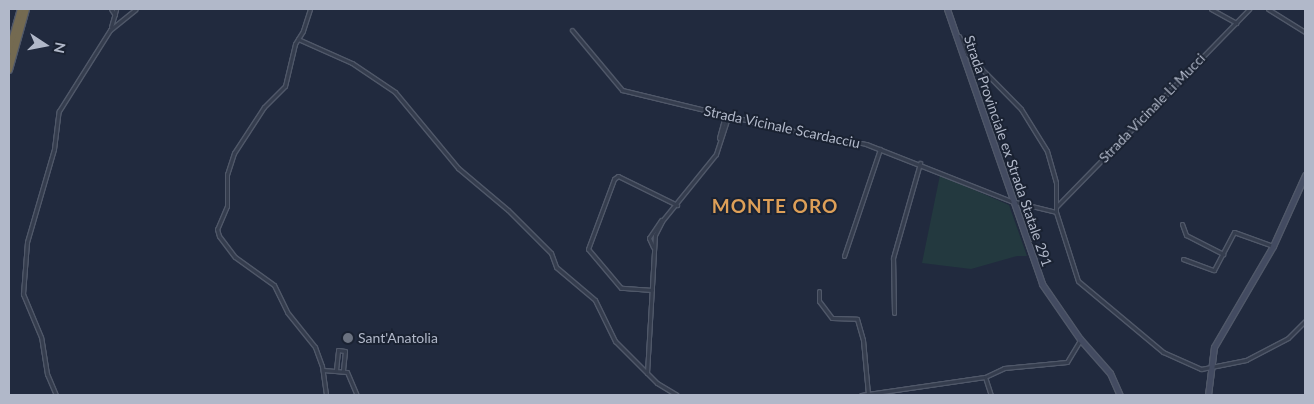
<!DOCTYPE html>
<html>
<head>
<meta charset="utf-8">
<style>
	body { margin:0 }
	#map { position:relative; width:1314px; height:404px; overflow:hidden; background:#212a3e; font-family:Lato,sans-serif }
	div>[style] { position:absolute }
	.green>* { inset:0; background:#23393f }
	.roads { filter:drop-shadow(1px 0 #505869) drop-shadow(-1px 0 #505869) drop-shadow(0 1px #505869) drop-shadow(0 -1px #505869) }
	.street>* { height:3px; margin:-1.5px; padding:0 1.5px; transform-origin:1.5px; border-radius:1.5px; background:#353d4e }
	.secondary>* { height:5px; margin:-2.5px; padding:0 2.5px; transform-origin:2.5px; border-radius:2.5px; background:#434b61 }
	.highway>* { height:6px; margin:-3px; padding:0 3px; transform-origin:3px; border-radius:3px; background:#746a51 }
	.dots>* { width:14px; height:14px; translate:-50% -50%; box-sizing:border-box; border:2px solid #1a2232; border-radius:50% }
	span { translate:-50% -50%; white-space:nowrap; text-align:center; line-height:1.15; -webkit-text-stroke:4px #1a2232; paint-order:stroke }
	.street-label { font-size:14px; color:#b1b8c9 }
	.poi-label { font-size:14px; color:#b1b8c9 }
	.left { translate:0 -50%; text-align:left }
	.district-label { font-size:19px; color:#dd9f58; font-weight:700; letter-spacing:1px }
	.frame { position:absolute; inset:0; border:10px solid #b1b8c9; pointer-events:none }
	.north { position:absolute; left:20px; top:20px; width:50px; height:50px; -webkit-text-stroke:4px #1a2232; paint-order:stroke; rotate:101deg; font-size:14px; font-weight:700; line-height:20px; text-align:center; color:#b1b8c9 }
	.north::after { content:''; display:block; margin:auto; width:18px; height:22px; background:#b1b8c9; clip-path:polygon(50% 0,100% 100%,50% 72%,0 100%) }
</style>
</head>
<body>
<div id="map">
	<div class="green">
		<div style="clip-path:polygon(940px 175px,1009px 205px,1027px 256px,1017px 256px,971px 269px,922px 263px)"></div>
	</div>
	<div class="roads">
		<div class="street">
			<div style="left:111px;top:9px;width:7px;rotate:56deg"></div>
			<div style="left:310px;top:9px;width:23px;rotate:108deg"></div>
			<div style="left:303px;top:31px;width:15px;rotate:122deg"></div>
			<div style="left:295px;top:44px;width:43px;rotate:103.4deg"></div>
			<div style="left:285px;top:86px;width:30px;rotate:135deg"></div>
			<div style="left:264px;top:107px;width:55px;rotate:123.1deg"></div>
			<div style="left:234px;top:153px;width:22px;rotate:108deg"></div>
			<div style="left:227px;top:174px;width:32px;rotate:90deg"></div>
			<div style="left:227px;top:206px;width:25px;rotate:113deg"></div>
			<div style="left:217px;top:229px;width:7px;rotate:74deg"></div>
			<div style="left:219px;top:236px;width:26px;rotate:53deg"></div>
			<div style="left:235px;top:257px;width:48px;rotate:35.7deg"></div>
			<div style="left:274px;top:285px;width:30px;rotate:64deg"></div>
			<div style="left:287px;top:312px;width:45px;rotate:51.3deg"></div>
			<div style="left:315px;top:347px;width:20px;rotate:70deg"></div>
			<div style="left:322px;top:366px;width:29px;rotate:82deg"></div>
			<div style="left:1211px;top:9px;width:29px;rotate:29deg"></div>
			<div style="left:1268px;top:9px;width:44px;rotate:31.9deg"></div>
			<div style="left:111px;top:27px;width:19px;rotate:-74deg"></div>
			<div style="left:572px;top:30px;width:78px;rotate:50.2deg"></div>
			<div style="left:622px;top:90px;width:166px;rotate:13.6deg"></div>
			<div style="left:783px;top:129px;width:84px;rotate:10.2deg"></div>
			<div style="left:866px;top:144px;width:156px;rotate:21.5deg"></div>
			<div style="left:1011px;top:201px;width:46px;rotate:13.7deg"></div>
			<div style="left:959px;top:36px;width:20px;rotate:66deg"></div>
			<div style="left:967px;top:54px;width:77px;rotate:45.5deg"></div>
			<div style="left:1021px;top:109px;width:49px;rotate:58.2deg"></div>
			<div style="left:1047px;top:151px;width:33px;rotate:74deg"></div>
			<div style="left:1056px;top:183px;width:29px;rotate:90deg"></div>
			<div style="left:1056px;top:212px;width:72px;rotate:72.3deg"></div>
			<div style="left:1078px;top:281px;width:111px;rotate:39.9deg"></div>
			<div style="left:1163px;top:352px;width:42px;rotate:24.1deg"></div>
			<div style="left:1201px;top:369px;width:46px;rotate:-11.3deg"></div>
			<div style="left:1246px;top:360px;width:47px;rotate:-27.6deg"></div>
			<div style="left:1288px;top:338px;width:24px;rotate:-45deg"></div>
			<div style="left:298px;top:39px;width:59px;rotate:24deg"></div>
			<div style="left:352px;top:63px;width:52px;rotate:34deg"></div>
			<div style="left:395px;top:92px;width:99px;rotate:50.3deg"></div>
			<div style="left:458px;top:168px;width:65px;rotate:40deg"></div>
			<div style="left:508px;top:210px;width:61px;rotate:45deg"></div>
			<div style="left:551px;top:253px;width:15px;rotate:70deg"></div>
			<div style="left:556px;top:267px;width:51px;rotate:40.2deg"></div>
			<div style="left:595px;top:300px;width:46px;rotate:64deg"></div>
			<div style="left:615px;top:341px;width:59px;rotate:45deg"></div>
			<div style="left:657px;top:383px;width:23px;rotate:31deg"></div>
			<div style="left:719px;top:138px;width:23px;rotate:-75deg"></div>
			<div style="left:1056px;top:207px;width:277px;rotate:-45.7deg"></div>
			<div style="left:1182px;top:224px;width:12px;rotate:70deg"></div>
			<div style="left:1186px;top:235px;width:42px;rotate:27.2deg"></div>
			<div style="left:653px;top:247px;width:10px;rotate:-114deg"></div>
			<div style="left:649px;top:238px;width:22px;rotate:-56deg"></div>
			<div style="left:844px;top:256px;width:113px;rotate:-71.4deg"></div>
			<div style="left:1183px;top:259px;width:33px;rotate:20deg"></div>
			<div style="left:1214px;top:270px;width:43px;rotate:-62.2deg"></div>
			<div style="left:1234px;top:232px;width:41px;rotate:19.7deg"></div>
			<div style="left:652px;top:290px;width:31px;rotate:-176deg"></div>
			<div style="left:621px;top:288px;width:51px;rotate:-130.2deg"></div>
			<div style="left:588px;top:249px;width:75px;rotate:-69.6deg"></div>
			<div style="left:614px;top:179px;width:5px;rotate:-37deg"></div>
			<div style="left:618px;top:176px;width:66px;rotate:26.2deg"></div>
			<div style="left:819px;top:291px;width:10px;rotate:90deg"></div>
			<div style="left:819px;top:301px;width:21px;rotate:53deg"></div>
			<div style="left:832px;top:318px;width:25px;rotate:2deg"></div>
			<div style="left:857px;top:319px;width:22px;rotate:74deg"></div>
			<div style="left:863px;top:340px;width:54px;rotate:84.7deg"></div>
			<div style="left:894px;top:313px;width:55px;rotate:-91deg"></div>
			<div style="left:893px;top:258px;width:99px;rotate:-74.1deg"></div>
			<div style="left:323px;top:370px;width:24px;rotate:5deg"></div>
			<div style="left:347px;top:372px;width:25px;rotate:67deg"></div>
			<div style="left:336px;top:370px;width:20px;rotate:-84deg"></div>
			<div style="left:338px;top:350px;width:7px;rotate:8deg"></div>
			<div style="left:345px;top:351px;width:20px;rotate:96deg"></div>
			<div style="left:647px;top:373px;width:138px;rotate:-86.7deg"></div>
			<div style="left:655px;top:235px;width:16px;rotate:-63deg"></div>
			<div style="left:662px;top:221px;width:86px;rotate:-51.1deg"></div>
			<div style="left:716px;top:154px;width:39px;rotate:-72deg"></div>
			<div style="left:985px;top:377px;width:19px;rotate:72deg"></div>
			<div style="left:56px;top:395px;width:23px;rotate:-113deg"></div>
			<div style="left:47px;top:374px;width:37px;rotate:-99deg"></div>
			<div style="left:41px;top:337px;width:47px;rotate:-112.7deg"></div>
			<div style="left:23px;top:294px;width:52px;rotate:-85.6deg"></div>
			<div style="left:27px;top:242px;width:97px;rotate:-73.8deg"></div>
			<div style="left:54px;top:149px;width:38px;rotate:-83deg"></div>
			<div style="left:59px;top:111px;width:96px;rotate:-57.8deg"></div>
			<div style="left:110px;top:30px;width:33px;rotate:-39deg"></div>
			<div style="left:861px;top:395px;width:125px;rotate:-8.3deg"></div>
			<div style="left:985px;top:377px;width:21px;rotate:-25deg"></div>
			<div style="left:1004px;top:368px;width:63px;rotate:-5.4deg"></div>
			<div style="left:1067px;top:362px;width:26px;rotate:-59deg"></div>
		</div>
		<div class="secondary">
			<div style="left:947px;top:9px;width:291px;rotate:70.9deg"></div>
			<div style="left:1042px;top:284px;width:67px;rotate:55.4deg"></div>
			<div style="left:1080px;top:339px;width:45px;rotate:48.6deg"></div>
			<div style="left:1110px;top:373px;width:24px;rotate:66deg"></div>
			<div style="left:1208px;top:395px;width:48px;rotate:-82.9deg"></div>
			<div style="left:1214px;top:347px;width:117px;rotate:-59.7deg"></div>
			<div style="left:1273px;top:246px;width:78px;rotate:-65.7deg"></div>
		</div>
		<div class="highway">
			<div style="left:9px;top:51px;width:44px;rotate:-74.1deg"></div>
			<div style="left:9px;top:70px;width:63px;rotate:-74.4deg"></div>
		</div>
	</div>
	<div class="dots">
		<div style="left:348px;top:338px;background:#6b7280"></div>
	</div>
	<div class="street-label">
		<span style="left:1152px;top:108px;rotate:-46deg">Strada Vicinale Li Mucci</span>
		<span style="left:782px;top:127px;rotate:12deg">Strada Vicinale Scardacciu</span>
		<span style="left:1008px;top:151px;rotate:71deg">Strada Provinciale ex Strada Statale 291</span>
	</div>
	<div class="poi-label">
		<span class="left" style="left:358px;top:338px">Sant'Anatolia</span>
	</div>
	<div class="district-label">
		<span style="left:775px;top:206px">MONTE ORO</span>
	</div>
	<div class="frame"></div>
	<div class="north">N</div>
</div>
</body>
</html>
